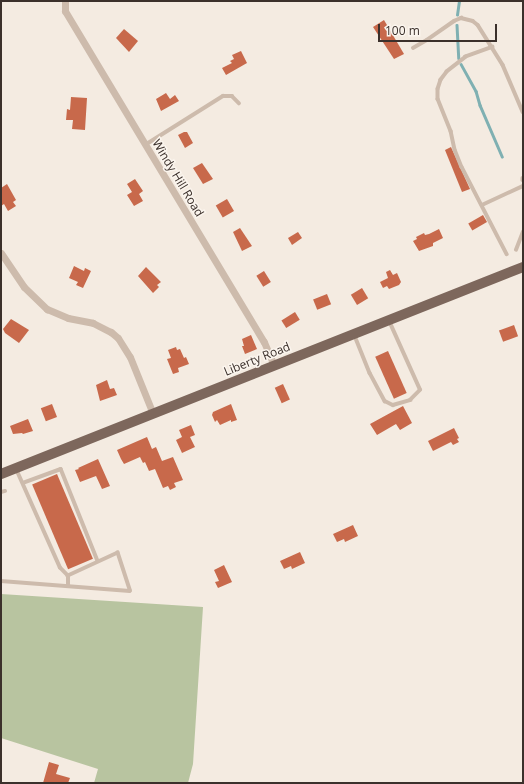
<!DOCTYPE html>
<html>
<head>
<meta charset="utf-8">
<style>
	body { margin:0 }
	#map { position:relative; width:524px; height:784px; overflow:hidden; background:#f4ebe1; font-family:"Open Sans",sans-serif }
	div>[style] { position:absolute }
	.green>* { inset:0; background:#b8c4a0 }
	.stream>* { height:2.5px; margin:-1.25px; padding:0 1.25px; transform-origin:1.25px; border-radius:1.25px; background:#7fb0b2 }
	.building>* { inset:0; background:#c8694b; transform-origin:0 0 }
	.lane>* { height:3.5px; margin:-1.75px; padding:0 1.75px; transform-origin:1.75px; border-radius:1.75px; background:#cdbbac }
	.street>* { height:7px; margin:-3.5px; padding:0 3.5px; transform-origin:3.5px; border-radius:3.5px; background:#cdbbac }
	.primary>* { height:10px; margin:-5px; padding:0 5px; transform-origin:5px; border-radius:5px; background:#7d675c }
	span { translate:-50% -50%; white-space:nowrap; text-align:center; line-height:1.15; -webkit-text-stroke:3px #fbf5ee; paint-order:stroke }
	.street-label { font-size:12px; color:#3b302b }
	.frame { position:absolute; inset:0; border:2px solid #3b302b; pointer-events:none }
	.scale { position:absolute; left:378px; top:24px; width:119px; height:18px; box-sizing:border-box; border:2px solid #3b302b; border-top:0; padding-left:5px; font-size:12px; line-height:14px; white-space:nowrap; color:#3b302b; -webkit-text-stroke:3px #fbf5ee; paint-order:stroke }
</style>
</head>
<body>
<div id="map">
	<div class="green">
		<div style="clip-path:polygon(1px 594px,203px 607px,193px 764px,188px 783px,94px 783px,98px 769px,1px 738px)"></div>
	</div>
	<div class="stream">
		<div style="left:457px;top:15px;width:14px;rotate:-82deg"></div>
		<div style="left:457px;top:25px;width:33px;rotate:87deg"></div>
		<div style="left:461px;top:64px;width:31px;rotate:61deg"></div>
		<div style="left:476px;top:91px;width:15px;rotate:74deg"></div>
		<div style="left:480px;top:105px;width:56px;rotate:66.7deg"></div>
	</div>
	<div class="building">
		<div style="clip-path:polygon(384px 20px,404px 54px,394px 59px,373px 27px)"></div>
		<div style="clip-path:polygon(124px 29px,138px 41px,129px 52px,116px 38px)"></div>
		<div style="clip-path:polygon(241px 51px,247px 63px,226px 75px,222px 68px,232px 63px,230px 61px,234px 59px,232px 55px)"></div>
		<div style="clip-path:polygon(166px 93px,170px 99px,175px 95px,179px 101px,161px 111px,156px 99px)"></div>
		<div style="clip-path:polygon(71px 97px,87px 98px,85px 130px,72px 129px,73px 120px,66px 120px,67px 109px,70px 110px)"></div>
		<div style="clip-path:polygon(184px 132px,187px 132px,193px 143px,185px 148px,178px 135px)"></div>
		<div style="clip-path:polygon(451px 147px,470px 189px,462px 192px,445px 150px)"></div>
		<div style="clip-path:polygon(202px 163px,213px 179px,203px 184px,193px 168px)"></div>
		<div style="clip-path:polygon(135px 179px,143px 191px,139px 194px,143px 201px,134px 206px,127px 195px,132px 192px,127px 184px)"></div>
		<div style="clip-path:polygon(7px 184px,16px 200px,13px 202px,16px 206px,8px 211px,4px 204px,1px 206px,1px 188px)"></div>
		<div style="left:227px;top:199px;width:14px;height:13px;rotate:60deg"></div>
		<div style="left:483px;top:215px;width:8px;height:17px;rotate:60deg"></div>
		<div style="clip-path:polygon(240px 228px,252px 246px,242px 251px,233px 232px)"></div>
		<div style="clip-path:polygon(439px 229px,443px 238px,433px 243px,433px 246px,419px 251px,413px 241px,417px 239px,416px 237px,424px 233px,425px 235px,429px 234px)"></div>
		<div style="clip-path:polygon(298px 232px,302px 238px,292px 245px,288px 238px)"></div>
		<div style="clip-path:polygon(74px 266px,84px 271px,85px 268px,91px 271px,83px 288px,76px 285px,78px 282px,69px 278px)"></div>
		<div style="clip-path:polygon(146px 267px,161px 282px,157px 285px,159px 287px,153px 293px,138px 276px)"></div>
		<div style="clip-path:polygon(390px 270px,393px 275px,397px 273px,401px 282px,399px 285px,389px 289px,387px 286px,383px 288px,380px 282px,388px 278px,386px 272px)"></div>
		<div style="left:264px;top:271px;width:13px;height:9px;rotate:58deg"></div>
		<div style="left:362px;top:288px;width:12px;height:13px;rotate:59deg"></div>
		<div style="left:327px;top:294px;width:11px;height:15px;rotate:68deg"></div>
		<div style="left:295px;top:312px;width:9px;height:16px;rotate:58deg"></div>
		<div style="clip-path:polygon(11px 319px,29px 330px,19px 343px,5px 333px,3px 329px)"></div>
		<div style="left:514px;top:325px;width:12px;height:16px;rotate:70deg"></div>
		<div style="clip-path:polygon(251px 335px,257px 349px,245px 354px,242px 346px,244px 346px,242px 339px)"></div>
		<div style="clip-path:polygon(176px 347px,177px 350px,180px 349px,184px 358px,186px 357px,189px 364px,178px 368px,179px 372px,173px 374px,167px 359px,171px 358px,168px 350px)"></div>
		<div style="left:388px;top:351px;width:46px;height:14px;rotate:66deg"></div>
		<div style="clip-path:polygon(107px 380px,110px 389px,114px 388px,117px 395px,100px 401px,96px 385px)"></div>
		<div style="left:283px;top:384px;width:17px;height:9px;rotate:66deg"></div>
		<div style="left:52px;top:404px;width:14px;height:12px;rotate:69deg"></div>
		<div style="clip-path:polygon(231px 404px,237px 420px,231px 422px,231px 420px,220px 425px,217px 420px,215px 422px,212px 415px,213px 412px)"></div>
		<div style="clip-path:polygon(403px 406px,412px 423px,400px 430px,396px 424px,377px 435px,370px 424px)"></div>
		<div style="clip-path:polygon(28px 419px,33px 431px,23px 434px,22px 433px,13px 434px,10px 426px)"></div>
		<div style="clip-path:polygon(191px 425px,195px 435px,190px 437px,195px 447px,182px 453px,176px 440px,182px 437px,179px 430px)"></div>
		<div style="clip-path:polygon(454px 428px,459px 438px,457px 439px,459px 442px,453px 445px,451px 442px,433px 451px,428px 441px)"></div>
		<div style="clip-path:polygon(147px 437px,152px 449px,156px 447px,162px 461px,173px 457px,183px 480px,174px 483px,176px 487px,170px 490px,168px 486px,163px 488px,155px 469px,149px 471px,145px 462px,143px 463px,140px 457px,124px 464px,121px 459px,117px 450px)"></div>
		<div style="clip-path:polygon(98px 459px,110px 486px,102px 489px,96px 476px,80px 482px,75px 470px,79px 469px,78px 468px)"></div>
		<div style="left:57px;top:474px;width:92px;height:27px;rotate:67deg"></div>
		<div style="clip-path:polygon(353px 525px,358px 536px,345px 542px,344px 539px,337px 542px,333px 534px)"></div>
		<div style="clip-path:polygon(300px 552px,305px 563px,292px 569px,291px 566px,284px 569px,280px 561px)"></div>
		<div style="clip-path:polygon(224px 565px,232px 582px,218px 588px,215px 582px,219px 581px,214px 570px)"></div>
		<div style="clip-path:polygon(49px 762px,59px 765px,56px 774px,70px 778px,68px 783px,43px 783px)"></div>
	</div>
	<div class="lane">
		<div style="left:493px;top:47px;width:29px;rotate:160deg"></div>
		<div style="left:466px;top:57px;width:24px;rotate:142deg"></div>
		<div style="left:447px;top:72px;width:10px;rotate:127deg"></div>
		<div style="left:441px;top:80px;width:9px;rotate:108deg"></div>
		<div style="left:438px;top:89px;width:10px;rotate:90deg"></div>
		<div style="left:438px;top:99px;width:35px;rotate:68deg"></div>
		<div style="left:451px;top:131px;width:19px;rotate:78deg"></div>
		<div style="left:455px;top:150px;width:18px;rotate:68deg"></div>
		<div style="left:462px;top:167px;width:98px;rotate:62.7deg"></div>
		<div style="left:413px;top:48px;width:16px;rotate:-30deg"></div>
		<div style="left:427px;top:40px;width:33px;rotate:-35deg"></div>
		<div style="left:454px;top:21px;width:8px;rotate:-23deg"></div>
		<div style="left:461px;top:18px;width:12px;rotate:14deg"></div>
		<div style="left:473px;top:21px;width:6px;rotate:39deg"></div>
		<div style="left:478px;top:25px;width:47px;rotate:58deg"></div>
		<div style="left:503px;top:65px;width:51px;rotate:66.9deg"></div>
		<div style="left:145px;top:145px;width:92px;rotate:-32.1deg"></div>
		<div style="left:223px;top:96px;width:9px"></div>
		<div style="left:232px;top:96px;width:10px;rotate:45deg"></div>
		<div style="left:523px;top:178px;width:2px;rotate:90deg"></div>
		<div style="left:482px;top:205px;width:45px;rotate:-24.9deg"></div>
		<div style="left:516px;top:250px;width:19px;rotate:-69deg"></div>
		<div style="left:355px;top:336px;width:40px;rotate:68deg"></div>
		<div style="left:370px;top:373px;width:32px;rotate:62deg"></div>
		<div style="left:385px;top:401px;width:9px;rotate:27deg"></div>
		<div style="left:393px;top:405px;width:18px;rotate:-16deg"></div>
		<div style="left:410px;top:400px;width:14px;rotate:-45deg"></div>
		<div style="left:420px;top:390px;width:76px;rotate:-114.2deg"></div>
		<div style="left:23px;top:483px;width:40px;rotate:-20.2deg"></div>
		<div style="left:61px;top:469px;width:99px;rotate:68.1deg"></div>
		<div style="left:1px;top:492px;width:4px;rotate:-14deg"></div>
		<div style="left:1px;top:581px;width:129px;rotate:4.4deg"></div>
		<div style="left:130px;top:591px;width:40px;rotate:-108deg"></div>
		<div style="left:118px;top:553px;width:55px;rotate:155.3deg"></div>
		<div style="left:68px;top:576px;width:11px;rotate:-135deg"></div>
		<div style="left:60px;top:568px;width:108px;rotate:-114deg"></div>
		<div style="left:68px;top:586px;width:10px;rotate:-90deg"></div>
	</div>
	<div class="street">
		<div style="left:65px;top:1px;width:10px;rotate:90deg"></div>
		<div style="left:65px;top:11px;width:386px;rotate:59deg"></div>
		<div style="left:264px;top:342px;width:26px;rotate:67deg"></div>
		<div style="left:1px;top:253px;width:41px;rotate:55.9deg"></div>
		<div style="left:24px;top:287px;width:32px;rotate:44deg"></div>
		<div style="left:47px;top:309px;width:23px;rotate:23deg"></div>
		<div style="left:68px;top:318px;width:25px;rotate:11deg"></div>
		<div style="left:93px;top:323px;width:20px;rotate:27deg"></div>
		<div style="left:111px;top:332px;width:9px;rotate:41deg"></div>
		<div style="left:118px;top:338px;width:22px;rotate:58deg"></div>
		<div style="left:130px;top:357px;width:61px;rotate:68deg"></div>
	</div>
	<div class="primary">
		<div style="left:1px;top:474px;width:562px;rotate:-21.63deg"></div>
	</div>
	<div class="street-label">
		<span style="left:178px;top:178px;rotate:59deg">Windy Hill Road</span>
		<span style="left:257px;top:359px;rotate:-22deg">Liberty Road</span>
	</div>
	<div class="frame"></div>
	<div class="scale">100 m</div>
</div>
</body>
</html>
